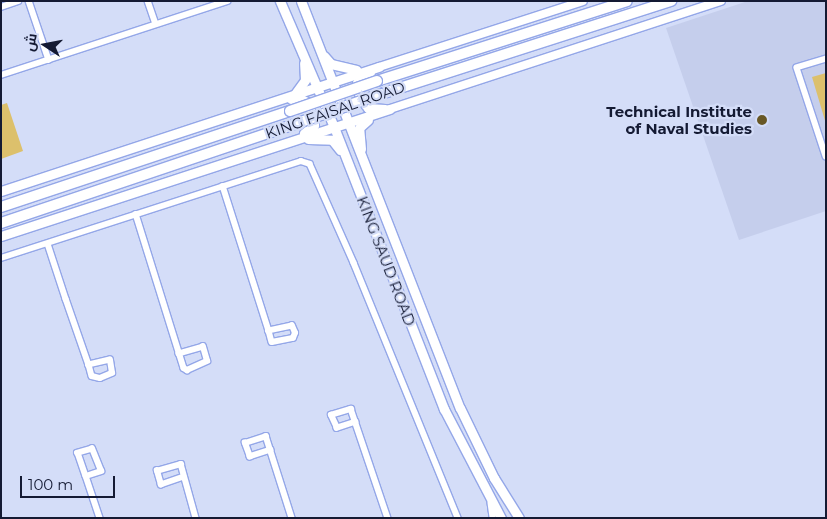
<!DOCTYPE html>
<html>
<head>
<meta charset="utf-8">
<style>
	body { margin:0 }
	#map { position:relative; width:827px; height:519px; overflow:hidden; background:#d4ddf8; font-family:Montserrat,Cairo,sans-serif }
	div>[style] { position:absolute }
	.built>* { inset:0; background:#c5ceec }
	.green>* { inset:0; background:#dcc06c }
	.roads { filter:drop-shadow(1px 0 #94a7e8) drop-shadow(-1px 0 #94a7e8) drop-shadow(0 1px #94a7e8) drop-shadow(0 -1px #94a7e8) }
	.street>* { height:5.5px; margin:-2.75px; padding:0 2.75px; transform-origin:2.75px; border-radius:2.75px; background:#fff }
	.secondary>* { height:8px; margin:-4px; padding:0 4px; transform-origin:4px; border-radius:4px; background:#fff }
	.primary>* { height:9px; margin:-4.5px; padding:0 4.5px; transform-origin:4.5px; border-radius:4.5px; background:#fff }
	.highway>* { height:10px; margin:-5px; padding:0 5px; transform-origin:5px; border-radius:5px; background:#fff }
	.bridges { filter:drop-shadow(1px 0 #94a7e8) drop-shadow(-1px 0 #94a7e8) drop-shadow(0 1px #94a7e8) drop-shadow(0 -1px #94a7e8) }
	.highway-bridge>* { height:10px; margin:-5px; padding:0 5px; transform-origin:5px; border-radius:5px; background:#fff }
	.dots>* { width:14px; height:14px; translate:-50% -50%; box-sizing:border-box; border:2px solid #d4ddf8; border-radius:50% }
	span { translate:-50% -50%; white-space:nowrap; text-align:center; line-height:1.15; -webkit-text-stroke:4.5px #d4ddf8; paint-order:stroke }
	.street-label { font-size:15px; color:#141a33 }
	.poi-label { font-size:15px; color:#141a33; font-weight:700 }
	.right { translate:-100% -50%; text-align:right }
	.frame { position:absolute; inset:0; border:2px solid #141a33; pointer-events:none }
	.north { position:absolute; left:20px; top:20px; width:50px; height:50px; -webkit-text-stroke:4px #d4ddf8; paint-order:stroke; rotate:281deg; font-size:14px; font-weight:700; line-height:20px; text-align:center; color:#141a33 }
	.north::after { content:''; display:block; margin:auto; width:18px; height:22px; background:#141a33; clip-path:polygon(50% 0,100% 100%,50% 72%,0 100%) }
	.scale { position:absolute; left:20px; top:476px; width:95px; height:22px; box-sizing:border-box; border:2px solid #141a33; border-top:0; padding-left:6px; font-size:15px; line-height:18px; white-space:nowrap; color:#141a33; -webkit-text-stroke:4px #d4ddf8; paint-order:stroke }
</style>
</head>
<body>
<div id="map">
	<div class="built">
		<div style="clip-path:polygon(748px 1px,826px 1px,826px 211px,739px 240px,666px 28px)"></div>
	</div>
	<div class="green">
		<div style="clip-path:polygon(826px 73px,826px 124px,812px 77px)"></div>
		<div style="clip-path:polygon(7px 103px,23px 151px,1px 159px,1px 105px)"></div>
	</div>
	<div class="roads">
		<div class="street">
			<div style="left:29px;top:1px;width:62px;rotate:71.3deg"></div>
			<div style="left:148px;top:1px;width:24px;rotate:71deg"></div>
			<div style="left:1px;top:7px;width:18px;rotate:-19deg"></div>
			<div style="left:826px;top:59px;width:30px;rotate:163deg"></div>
			<div style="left:797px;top:68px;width:93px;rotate:71.8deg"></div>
			<div style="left:1px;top:75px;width:238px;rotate:-18.1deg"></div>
			<div style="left:223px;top:186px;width:152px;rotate:72.4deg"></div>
			<div style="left:269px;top:331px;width:11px;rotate:75deg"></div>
			<div style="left:272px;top:342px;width:21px;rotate:-11deg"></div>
			<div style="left:293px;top:338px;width:5px;rotate:-68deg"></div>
			<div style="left:295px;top:333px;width:8px;rotate:-113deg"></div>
			<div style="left:292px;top:326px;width:24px;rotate:168deg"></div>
			<div style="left:136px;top:214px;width:161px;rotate:72.7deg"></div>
			<div style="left:184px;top:368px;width:4px;rotate:34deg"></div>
			<div style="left:187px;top:370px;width:22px;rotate:-24deg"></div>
			<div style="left:207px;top:361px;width:15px;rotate:-106deg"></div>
			<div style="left:203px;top:347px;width:25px;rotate:164deg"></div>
			<div style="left:48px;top:244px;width:58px;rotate:71.9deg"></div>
			<div style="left:66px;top:299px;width:70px;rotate:70.8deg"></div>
			<div style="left:89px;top:365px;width:11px;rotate:75deg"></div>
			<div style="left:92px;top:376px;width:8px;rotate:14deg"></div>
			<div style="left:100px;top:378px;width:13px;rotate:-23deg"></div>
			<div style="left:112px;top:373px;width:13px;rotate:-99deg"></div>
			<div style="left:110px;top:360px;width:22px;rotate:167deg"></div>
			<div style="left:1px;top:258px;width:315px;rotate:-17.9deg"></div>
			<div style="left:301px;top:161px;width:9px;rotate:18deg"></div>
			<div style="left:310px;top:164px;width:108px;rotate:66deg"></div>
			<div style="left:354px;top:263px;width:275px;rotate:67.8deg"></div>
			<div style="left:356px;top:422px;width:20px;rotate:162deg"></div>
			<div style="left:337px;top:428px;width:14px;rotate:-115deg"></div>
			<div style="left:331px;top:415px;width:21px;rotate:-17deg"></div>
			<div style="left:351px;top:409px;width:115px;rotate:71.3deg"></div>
			<div style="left:271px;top:450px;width:22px;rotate:162deg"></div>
			<div style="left:250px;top:457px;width:15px;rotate:-110deg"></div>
			<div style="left:245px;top:443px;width:22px;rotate:-18deg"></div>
			<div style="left:266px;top:436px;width:86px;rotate:72.4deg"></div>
			<div style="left:86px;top:476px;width:16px;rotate:-18deg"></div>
			<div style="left:101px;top:471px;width:24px;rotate:-112deg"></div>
			<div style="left:92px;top:449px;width:15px;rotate:164deg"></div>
			<div style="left:78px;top:453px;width:24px;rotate:71deg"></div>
			<div style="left:86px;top:476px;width:44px;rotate:71.6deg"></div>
			<div style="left:184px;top:477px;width:24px;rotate:161deg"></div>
			<div style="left:161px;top:485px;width:15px;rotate:-106deg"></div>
			<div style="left:157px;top:471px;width:25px;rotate:-16deg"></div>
			<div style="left:181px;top:464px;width:56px;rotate:74.5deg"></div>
			<div style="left:491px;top:503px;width:15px;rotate:82deg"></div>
		</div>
		<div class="secondary">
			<div style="left:379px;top:67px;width:214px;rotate:-17.9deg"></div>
			<div style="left:390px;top:109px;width:348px;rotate:-18.1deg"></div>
		</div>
		<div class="primary">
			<div style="left:280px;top:1px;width:137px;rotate:66.8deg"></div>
			<div style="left:334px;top:127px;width:303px;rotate:68.7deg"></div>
			<div style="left:444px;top:409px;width:123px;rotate:62.4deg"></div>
			<div style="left:301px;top:1px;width:437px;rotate:68.7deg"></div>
			<div style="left:460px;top:408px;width:78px;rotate:64.1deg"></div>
			<div style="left:494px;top:478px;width:47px;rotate:58deg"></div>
			<div style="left:324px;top:56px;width:11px;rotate:49deg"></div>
			<div style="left:331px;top:64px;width:26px;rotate:13deg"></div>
			<div style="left:370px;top:72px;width:17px;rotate:140deg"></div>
			<div style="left:357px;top:83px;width:15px;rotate:79deg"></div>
			<div style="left:360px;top:98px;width:13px;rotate:51deg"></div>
			<div style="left:368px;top:108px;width:17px;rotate:3deg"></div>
			<div style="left:295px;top:94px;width:17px;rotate:-54deg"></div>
			<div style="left:305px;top:80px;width:17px;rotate:-93deg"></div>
			<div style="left:291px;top:99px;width:8px;rotate:-7deg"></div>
			<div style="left:299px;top:98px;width:9px;rotate:27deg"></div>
			<div style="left:307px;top:102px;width:19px;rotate:69deg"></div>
			<div style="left:314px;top:120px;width:5px;rotate:90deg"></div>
			<div style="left:314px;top:125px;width:13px;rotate:141deg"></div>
			<div style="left:308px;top:139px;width:24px;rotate:2deg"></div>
			<div style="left:332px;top:140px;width:13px;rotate:51deg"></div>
			<div style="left:361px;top:149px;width:21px;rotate:-95deg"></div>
			<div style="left:359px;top:128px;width:12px;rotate:-42deg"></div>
			<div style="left:1px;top:191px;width:398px;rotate:-18.2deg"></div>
			<div style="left:1px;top:236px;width:409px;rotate:-18.1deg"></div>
		</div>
		<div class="highway">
			<div style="left:377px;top:81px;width:262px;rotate:-17.7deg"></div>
			<div style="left:381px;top:94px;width:305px;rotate:-17.8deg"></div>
			<div style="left:1px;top:207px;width:305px;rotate:-18.4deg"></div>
			<div style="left:1px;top:223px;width:310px;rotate:-18.6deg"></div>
		</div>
	</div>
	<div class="bridges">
		<div class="highway-bridge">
			<div style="left:290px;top:111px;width:92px;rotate:-19deg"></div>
			<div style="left:295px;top:124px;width:91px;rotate:-19.2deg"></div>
		</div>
	</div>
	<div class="dots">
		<div style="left:762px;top:120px;background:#685725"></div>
	</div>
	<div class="street-label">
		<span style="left:335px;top:110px;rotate:-19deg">KING FAISAL ROAD</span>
		<span style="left:386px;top:261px;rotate:69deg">KING SAUD ROAD</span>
	</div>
	<div class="poi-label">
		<span class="right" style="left:752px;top:120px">Technical Institute<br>of Naval Studies</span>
	</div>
	<div class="frame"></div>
	<div class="north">ش</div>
	<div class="scale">100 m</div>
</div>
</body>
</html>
